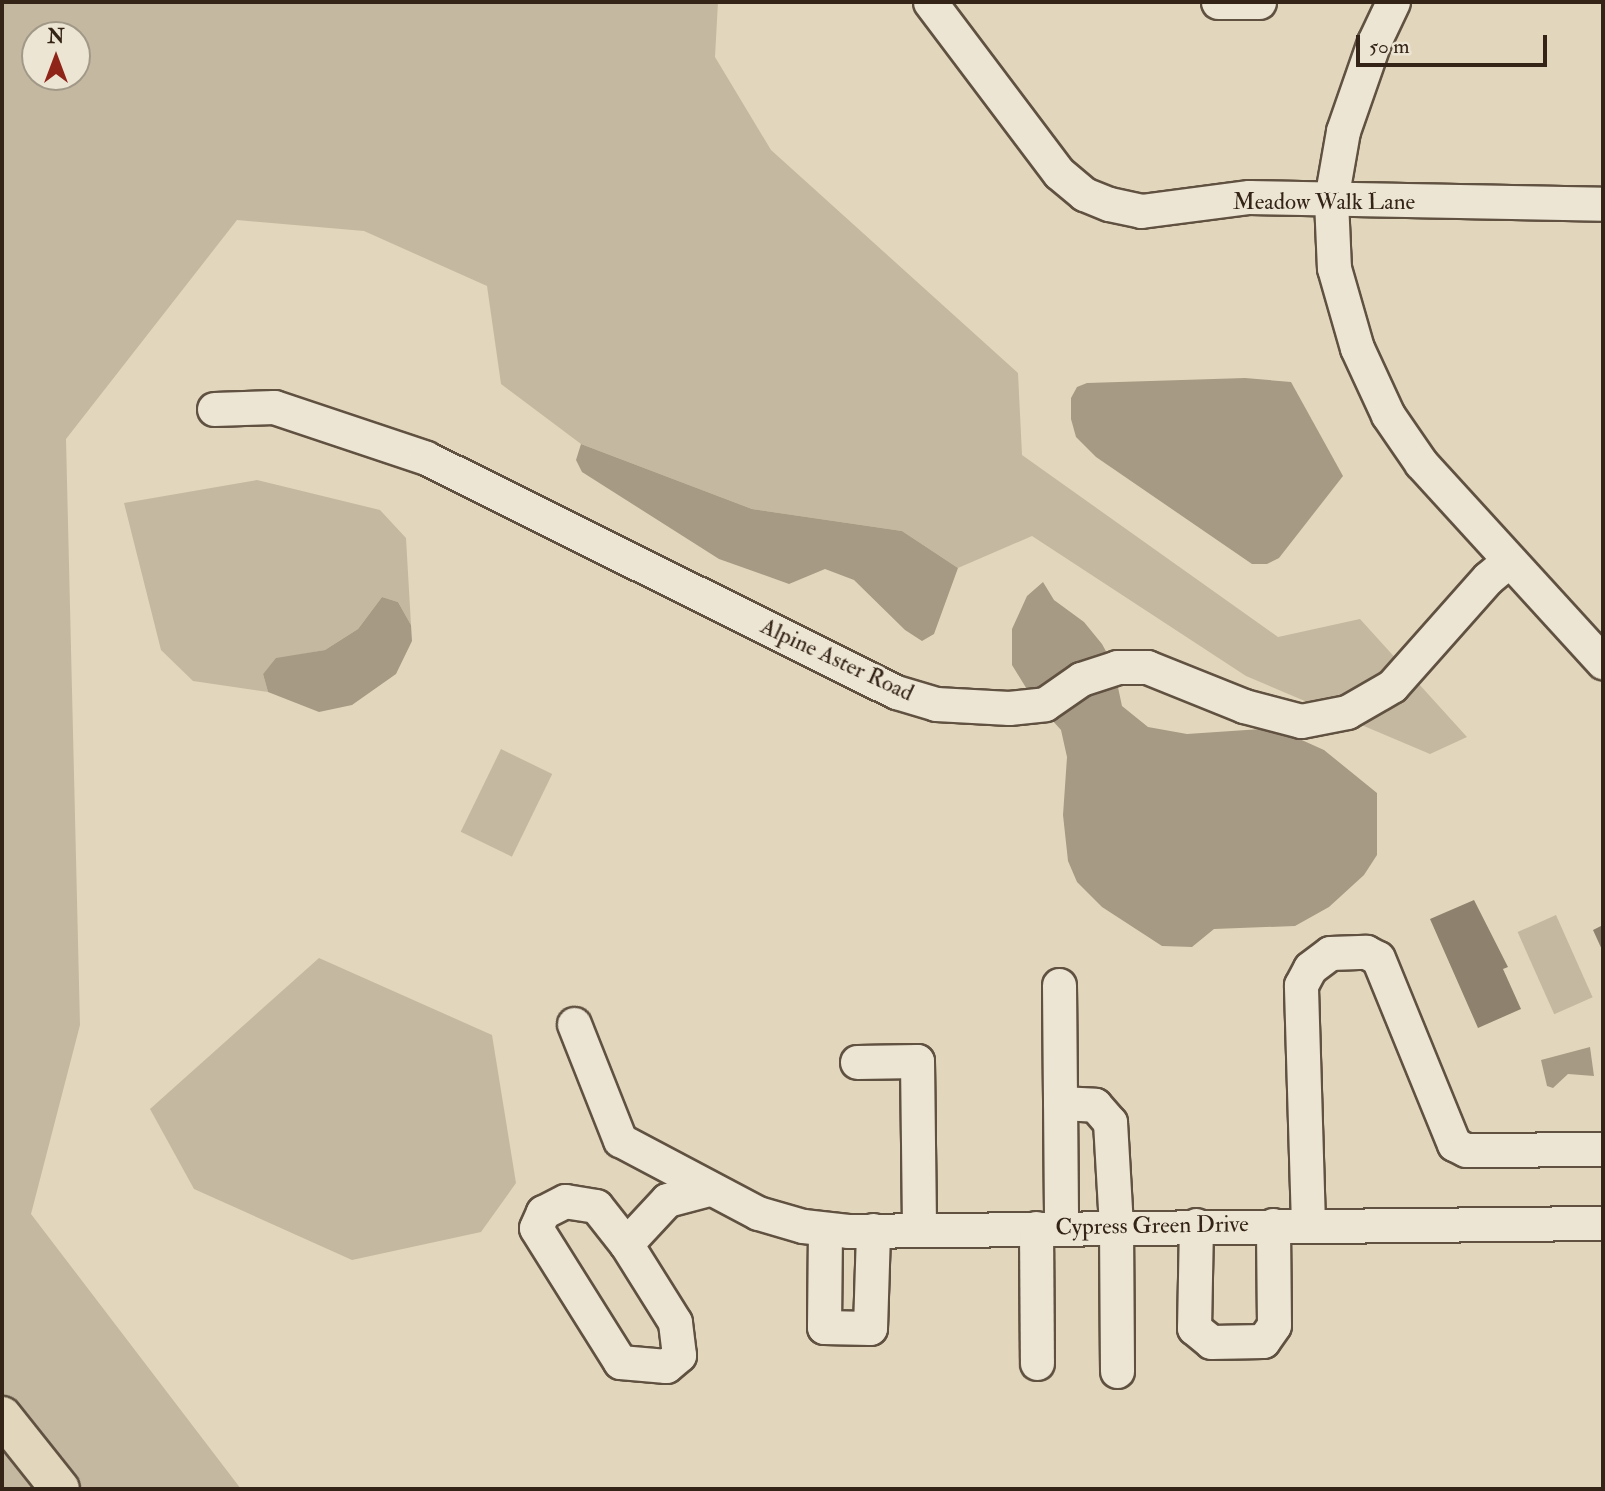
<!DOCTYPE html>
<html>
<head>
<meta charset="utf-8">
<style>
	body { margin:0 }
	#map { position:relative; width:1605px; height:1491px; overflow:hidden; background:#e2d7bc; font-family:"IM FELL Double Pica",serif }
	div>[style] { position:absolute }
	.green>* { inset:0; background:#c4b9a0; transform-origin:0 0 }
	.water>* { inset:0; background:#a79a84 }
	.building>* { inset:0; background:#8e816d }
	.roads { filter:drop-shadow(2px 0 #605141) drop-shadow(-2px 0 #605141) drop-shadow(0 2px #605141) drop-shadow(0 -2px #605141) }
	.minor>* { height:33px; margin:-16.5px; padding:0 16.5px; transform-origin:16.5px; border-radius:16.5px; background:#ece5d3 }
	.highway>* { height:38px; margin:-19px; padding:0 19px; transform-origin:19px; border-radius:19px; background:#e2d7bc }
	span { translate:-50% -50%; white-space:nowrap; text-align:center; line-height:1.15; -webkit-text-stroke:6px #ece5d3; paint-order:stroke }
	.street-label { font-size:23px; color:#342418 }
	.frame { position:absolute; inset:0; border:4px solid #342418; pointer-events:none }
	.north { position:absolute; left:21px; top:21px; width:70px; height:70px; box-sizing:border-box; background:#ece5d3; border:2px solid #a29888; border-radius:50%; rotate:0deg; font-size:19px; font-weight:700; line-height:28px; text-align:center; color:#342418 }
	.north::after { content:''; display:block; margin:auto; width:24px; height:32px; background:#8f2418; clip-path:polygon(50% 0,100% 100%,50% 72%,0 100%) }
	.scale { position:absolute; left:1356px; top:35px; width:191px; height:32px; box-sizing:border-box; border:4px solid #342418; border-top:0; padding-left:9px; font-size:21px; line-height:24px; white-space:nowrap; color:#342418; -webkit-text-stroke:5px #ece5d3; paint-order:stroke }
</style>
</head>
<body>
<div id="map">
	<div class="green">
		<div style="clip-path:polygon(evenodd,2px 2px,718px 2px,715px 57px,771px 150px,1018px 373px,1022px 455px,1278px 637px,1360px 619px,1467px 737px,1430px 754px,1246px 676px,1032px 536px,958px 568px,902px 531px,752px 509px,581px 444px,501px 384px,487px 286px,364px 231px,237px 220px,66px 439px,80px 1025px,31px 1214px,241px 1489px,80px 1489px,2px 1395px,2px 2px,35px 35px,77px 35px,77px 77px,35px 77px,35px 35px)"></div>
		<div style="clip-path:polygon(257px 480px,380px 510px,406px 538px,411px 625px,398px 602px,382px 597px,358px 629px,325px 650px,276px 659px,263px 674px,268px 692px,193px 681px,161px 650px,124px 503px)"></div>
		<div style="left:501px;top:749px;width:57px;height:92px;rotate:26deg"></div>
		<div style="left:1556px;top:915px;width:90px;height:42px;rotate:66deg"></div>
		<div style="clip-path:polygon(319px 958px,492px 1035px,516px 1183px,481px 1232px,352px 1260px,194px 1189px,150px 1109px)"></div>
		<div style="clip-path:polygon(2px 1437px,42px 1489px,2px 1489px)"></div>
	</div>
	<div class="water">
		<div style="clip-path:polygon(1245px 378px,1291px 382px,1343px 476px,1279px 558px,1267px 564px,1252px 564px,1096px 457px,1076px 437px,1071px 419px,1071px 398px,1077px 387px,1087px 383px)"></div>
		<div style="clip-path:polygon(581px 444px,752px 509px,902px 531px,958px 568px,934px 634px,922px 641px,905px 630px,854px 580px,825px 569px,789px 584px,719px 559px,582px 472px,576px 460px)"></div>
		<div style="clip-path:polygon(1043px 582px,1054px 600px,1084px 622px,1102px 644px,1113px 664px,1122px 706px,1148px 727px,1187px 734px,1275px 728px,1324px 750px,1377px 793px,1377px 855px,1364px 875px,1329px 907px,1295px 926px,1214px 929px,1192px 947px,1162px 946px,1102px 907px,1077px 882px,1068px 861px,1063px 815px,1067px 757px,1061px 730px,1033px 699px,1012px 665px,1012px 629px,1027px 596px)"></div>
		<div style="clip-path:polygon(382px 597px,398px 602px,411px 625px,412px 641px,396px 674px,352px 705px,319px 712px,268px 692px,263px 674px,276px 658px,325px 650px,358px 629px)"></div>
		<div style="clip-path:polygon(1590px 1047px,1594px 1076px,1568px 1074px,1553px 1088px,1547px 1086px,1541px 1060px)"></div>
	</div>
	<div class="building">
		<div style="clip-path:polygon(1474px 900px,1508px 967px,1503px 969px,1521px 1009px,1478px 1028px,1430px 919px)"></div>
		<div style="clip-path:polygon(1603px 925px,1603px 952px,1593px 930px)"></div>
	</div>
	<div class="roads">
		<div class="minor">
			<div style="left:930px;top:2px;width:214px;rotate:53deg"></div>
			<div style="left:1059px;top:173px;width:33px;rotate:40deg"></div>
			<div style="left:1084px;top:194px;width:27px;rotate:22deg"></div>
			<div style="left:1109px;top:204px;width:33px;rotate:12deg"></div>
			<div style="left:1141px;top:211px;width:109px;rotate:-7.4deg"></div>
			<div style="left:1249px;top:197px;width:354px;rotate:1.1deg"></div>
			<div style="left:1218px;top:2px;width:41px"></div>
			<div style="left:1393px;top:2px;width:44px;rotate:115.4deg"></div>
			<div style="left:1374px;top:42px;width:94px;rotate:109.2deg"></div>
			<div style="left:1343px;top:131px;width:70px;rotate:99.9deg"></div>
			<div style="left:1331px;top:200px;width:68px;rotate:87.5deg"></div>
			<div style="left:1334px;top:268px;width:83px;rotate:74deg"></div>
			<div style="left:1357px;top:348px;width:74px;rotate:65.2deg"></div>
			<div style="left:1388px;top:415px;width:58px;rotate:55.5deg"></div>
			<div style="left:1421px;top:463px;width:270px;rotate:47.6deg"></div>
			<div style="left:214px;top:409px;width:60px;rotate:-1.9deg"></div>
			<div style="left:274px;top:407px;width:160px;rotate:18.5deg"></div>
			<div style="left:426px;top:458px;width:525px;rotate:26.47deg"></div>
			<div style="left:896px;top:692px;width:42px;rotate:16.7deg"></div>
			<div style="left:936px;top:704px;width:73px;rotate:3.1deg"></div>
			<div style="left:1009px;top:708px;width:36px;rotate:-6deg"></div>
			<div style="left:1045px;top:704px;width:44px;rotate:-34.8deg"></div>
			<div style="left:1081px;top:679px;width:38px;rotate:-18deg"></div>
			<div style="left:1117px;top:667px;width:30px"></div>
			<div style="left:1147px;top:667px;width:105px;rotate:21.9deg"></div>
			<div style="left:1244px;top:706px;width:59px;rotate:14.7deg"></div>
			<div style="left:1301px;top:721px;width:47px;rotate:-11.1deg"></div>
			<div style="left:1347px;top:712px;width:52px;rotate:-30deg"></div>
			<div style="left:1392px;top:686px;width:144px;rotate:-48.4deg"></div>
			<div style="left:1488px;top:578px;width:26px;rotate:-40deg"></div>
			<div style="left:1059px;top:985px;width:242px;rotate:89.5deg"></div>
			<div style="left:574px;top:1024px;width:125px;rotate:68.4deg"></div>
			<div style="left:620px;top:1140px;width:156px;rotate:27.9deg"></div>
			<div style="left:758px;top:1213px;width:47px;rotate:16.1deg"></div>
			<div style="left:803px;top:1226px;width:45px;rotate:6.3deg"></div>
			<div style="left:848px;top:1231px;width:755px;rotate:-0.61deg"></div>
			<div style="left:857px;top:1062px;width:60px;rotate:-1deg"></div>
			<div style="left:917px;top:1061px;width:168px;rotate:89.3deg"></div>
			<div style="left:1060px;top:1103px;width:35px;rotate:3deg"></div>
			<div style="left:1095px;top:1105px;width:23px;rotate:49deg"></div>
			<div style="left:1110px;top:1122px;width:104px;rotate:86.7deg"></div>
			<div style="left:1116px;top:1226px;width:145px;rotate:89.6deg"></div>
			<div style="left:1308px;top:1224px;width:239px;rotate:-91.7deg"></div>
			<div style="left:1301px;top:985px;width:19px;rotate:-62deg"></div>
			<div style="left:1310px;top:968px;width:25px;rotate:-37deg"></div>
			<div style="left:1330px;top:953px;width:36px;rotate:-2deg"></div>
			<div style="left:1366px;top:952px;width:13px;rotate:27deg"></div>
			<div style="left:1378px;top:958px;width:201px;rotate:67.8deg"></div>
			<div style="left:1454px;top:1144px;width:13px;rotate:27deg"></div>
			<div style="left:1466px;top:1150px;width:137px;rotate:-0.4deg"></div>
			<div style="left:1196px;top:1225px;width:103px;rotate:91.1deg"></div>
			<div style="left:1194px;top:1328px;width:22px;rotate:39deg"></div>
			<div style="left:1211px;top:1342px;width:52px;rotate:-1.1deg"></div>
			<div style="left:1263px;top:1341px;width:19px;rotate:-55deg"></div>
			<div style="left:1274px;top:1325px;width:100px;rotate:-90.6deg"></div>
			<div style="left:1036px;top:1228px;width:135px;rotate:89.6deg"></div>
			<div style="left:825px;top:1230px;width:97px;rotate:90.6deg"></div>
			<div style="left:824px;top:1327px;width:46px;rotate:1.2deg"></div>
			<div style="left:870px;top:1328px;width:98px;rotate:-88.2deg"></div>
			<div style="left:626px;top:1244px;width:48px;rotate:-128.3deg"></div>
			<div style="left:596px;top:1206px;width:31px;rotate:-171deg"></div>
			<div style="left:565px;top:1201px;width:25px;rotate:153deg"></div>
			<div style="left:543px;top:1212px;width:17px;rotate:114deg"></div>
			<div style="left:536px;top:1228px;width:158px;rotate:57.9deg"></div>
			<div style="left:620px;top:1362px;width:46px;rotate:5deg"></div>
			<div style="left:666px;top:1366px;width:17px;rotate:-40deg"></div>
			<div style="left:679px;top:1355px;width:33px;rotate:-97deg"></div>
			<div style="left:675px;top:1322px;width:92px;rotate:-122.1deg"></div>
			<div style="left:626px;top:1244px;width:60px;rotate:-47deg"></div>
			<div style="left:667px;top:1200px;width:43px;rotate:-14.7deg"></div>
		</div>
		<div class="highway">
			<div style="left:2px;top:1416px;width:93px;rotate:51.5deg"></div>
		</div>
	</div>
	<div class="street-label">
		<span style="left:1324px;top:202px">Meadow Walk Lane</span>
		<span style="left:837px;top:660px;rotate:25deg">Alpine Aster Road</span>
		<span style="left:1152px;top:1226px;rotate:-1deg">Cypress Green Drive</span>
	</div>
	<div class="frame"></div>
	<div class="north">N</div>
	<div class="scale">50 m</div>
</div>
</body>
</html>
